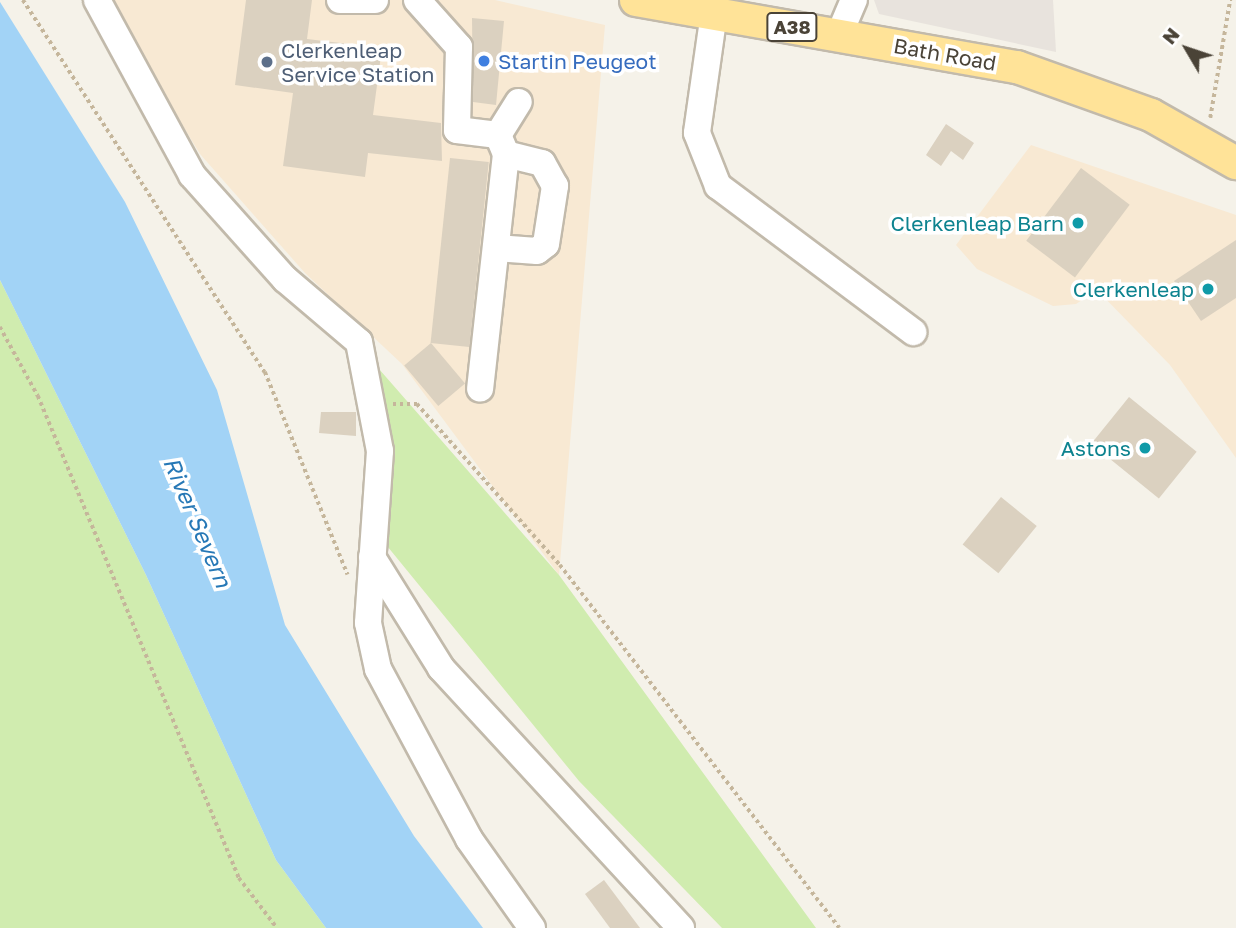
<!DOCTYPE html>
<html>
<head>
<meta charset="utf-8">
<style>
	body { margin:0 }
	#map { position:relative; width:1236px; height:928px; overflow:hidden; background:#f5f2e9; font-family:"Golos Text",sans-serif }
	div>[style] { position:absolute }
	.commercial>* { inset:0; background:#f8e9d3 }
	.industrial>* { inset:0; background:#e8e3dd }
	.green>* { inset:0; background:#d0ecaf }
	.water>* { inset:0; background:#a2d3f6 }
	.building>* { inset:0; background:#dbd1c0; transform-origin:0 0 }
	.path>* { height:3.5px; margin-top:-1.75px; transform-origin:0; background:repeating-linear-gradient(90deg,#c5b69b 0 3.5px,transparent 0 7px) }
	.roads { filter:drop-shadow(2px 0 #c2baab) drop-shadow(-2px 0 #c2baab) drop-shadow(0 2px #c2baab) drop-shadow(0 -2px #c2baab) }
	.minor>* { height:26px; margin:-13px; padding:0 13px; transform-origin:13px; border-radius:13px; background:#fff }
	.major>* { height:32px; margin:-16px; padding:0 16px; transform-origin:16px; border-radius:16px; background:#ffe398 }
	.dots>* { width:19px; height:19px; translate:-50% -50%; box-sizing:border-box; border:4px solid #fff; border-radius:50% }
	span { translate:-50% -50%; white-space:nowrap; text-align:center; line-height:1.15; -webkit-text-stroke:7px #fff; paint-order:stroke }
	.shield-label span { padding:2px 5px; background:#fff; border:2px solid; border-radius:5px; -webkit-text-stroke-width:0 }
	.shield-label { font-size:19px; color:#4a4337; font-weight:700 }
	.service-label { font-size:21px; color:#4e5e75 }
	.left { translate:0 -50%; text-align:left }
	.street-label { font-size:21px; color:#4a4337 }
	.shop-label { font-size:21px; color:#366cbe }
	.culture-label { font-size:21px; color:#0d838f }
	.right { translate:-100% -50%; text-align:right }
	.water-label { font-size:23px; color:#2678b6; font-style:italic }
	.north { position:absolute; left:1152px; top:14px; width:70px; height:70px; -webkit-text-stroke:5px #fff; paint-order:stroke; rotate:309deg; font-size:19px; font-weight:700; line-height:28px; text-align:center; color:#4a4337 }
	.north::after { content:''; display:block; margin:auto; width:24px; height:32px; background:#4a4337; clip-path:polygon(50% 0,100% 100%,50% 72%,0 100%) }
</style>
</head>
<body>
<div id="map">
	<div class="commercial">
		<div style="clip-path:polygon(106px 0,495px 0,605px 25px,559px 575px,402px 364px,305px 273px,200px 154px)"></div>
		<div style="clip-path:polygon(1031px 145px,1236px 215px,1236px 458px,1170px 365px,1097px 290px,1076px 304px,1053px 306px,977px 269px,956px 245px)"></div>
	</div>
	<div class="industrial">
		<div style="clip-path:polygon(874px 0,1053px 0,1056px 52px,879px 14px)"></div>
	</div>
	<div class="green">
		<div style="clip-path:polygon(0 280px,146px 575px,276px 860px,326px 928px,0 928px)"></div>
		<div style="clip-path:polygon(379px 369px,559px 575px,816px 928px,722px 928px,579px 781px,383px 541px,392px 455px)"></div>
	</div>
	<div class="water">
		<div style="clip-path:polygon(0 2px,125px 202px,217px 390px,285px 625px,414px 836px,483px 928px,326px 928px,276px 860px,146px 575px,0 280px)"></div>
	</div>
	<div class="building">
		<div style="clip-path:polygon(246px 0,312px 0,307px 39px,382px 48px,373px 115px,441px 123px,442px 161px,368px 153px,365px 177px,283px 166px,293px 93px,235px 85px)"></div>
		<div style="clip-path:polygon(472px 18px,504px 21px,496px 105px,473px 102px)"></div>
		<div style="clip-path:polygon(946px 124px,974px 143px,963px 160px,951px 151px,941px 166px,926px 155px)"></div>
		<div style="left:450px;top:158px;width:39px;height:186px;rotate:6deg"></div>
		<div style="left:1081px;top:168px;width:61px;height:91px;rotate:37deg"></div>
		<div style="clip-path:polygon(1236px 240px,1236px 298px,1201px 321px,1174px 281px)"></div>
		<div style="left:431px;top:343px;width:53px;height:35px;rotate:50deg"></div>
		<div style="left:1129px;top:397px;width:87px;height:60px;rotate:39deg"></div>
		<div style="clip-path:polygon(321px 412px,356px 412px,356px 436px,319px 433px)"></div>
		<div style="left:1001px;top:497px;width:46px;height:61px;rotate:39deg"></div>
		<div style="clip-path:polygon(604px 880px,640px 928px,610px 928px,585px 894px)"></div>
	</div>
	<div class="path">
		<div style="left:23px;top:0;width:444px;rotate:57deg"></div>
		<div style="left:265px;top:372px;width:219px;rotate:67.8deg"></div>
		<div style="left:1210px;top:118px;width:120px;rotate:-80.4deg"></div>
		<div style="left:0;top:327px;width:79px;rotate:61.2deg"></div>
		<div style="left:38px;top:396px;width:522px;rotate:67.36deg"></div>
		<div style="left:239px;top:878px;width:63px;rotate:52.8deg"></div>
		<div style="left:393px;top:404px;width:24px"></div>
		<div style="left:417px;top:404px;width:215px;rotate:48.4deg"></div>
		<div style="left:560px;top:565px;width:458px;rotate:52.4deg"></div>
	</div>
	<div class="roads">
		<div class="minor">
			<div style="left:97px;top:0;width:199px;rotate:61.5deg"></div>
			<div style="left:192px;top:175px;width:140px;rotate:48.2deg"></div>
			<div style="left:285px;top:279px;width:97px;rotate:40.4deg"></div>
			<div style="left:359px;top:342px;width:111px;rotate:79.1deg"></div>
			<div style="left:380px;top:451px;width:172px;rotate:94deg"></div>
			<div style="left:368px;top:623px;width:47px;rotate:77.7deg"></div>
			<div style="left:378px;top:669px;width:193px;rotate:61.8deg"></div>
			<div style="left:469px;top:839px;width:109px;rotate:54.7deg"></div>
			<div style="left:340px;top:0;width:35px"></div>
			<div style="left:417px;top:0;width:63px;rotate:48.2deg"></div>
			<div style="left:459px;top:47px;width:83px;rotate:91.4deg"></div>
			<div style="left:457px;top:130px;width:41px;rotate:7deg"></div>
			<div style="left:498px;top:135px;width:21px;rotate:67deg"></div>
			<div style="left:506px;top:154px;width:236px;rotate:96.3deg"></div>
			<div style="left:714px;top:13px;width:121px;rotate:98.1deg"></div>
			<div style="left:697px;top:133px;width:57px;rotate:68.4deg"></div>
			<div style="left:718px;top:186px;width:244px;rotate:36.8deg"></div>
			<div style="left:839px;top:35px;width:38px;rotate:-67deg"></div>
			<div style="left:498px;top:135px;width:39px;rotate:-58deg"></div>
			<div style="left:496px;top:248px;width:41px;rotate:4.2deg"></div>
			<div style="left:537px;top:251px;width:11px;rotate:-38deg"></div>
			<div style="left:546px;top:244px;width:59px;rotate:-81.2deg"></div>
			<div style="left:555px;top:186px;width:26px;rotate:-119deg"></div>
			<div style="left:542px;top:163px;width:37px;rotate:-166deg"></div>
			<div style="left:372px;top:557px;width:131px;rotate:58.1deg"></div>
			<div style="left:441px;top:668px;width:354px;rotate:47.3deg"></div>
		</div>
		<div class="major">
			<div style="left:636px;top:0;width:387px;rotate:10deg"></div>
			<div style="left:1017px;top:67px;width:142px;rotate:19.7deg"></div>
			<div style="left:1151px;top:115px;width:98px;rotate:29.5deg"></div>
		</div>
	</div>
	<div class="dots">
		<div style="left:484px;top:61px;background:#3f7fe0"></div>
		<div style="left:267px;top:62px;background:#5c6f8a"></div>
		<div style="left:1078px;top:223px;background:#0f9aa8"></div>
		<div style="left:1208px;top:289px;background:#0f9aa8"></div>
		<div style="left:1145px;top:448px;background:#0f9aa8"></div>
	</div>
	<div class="shield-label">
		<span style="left:792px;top:27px">A38</span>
	</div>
	<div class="service-label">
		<span class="left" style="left:281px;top:62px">Clerkenleap<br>Service Station</span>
	</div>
	<div class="street-label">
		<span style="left:945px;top:54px;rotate:10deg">Bath Road</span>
	</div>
	<div class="shop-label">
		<span class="left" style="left:498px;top:61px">Startin Peugeot</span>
	</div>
	<div class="culture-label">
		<span class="right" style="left:1064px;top:223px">Clerkenleap Barn</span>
		<span class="right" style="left:1194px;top:289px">Clerkenleap</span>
		<span class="right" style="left:1131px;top:448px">Astons</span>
	</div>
	<div class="water-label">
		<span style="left:198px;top:522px;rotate:67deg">River Severn</span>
	</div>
	<div class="north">N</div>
</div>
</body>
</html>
